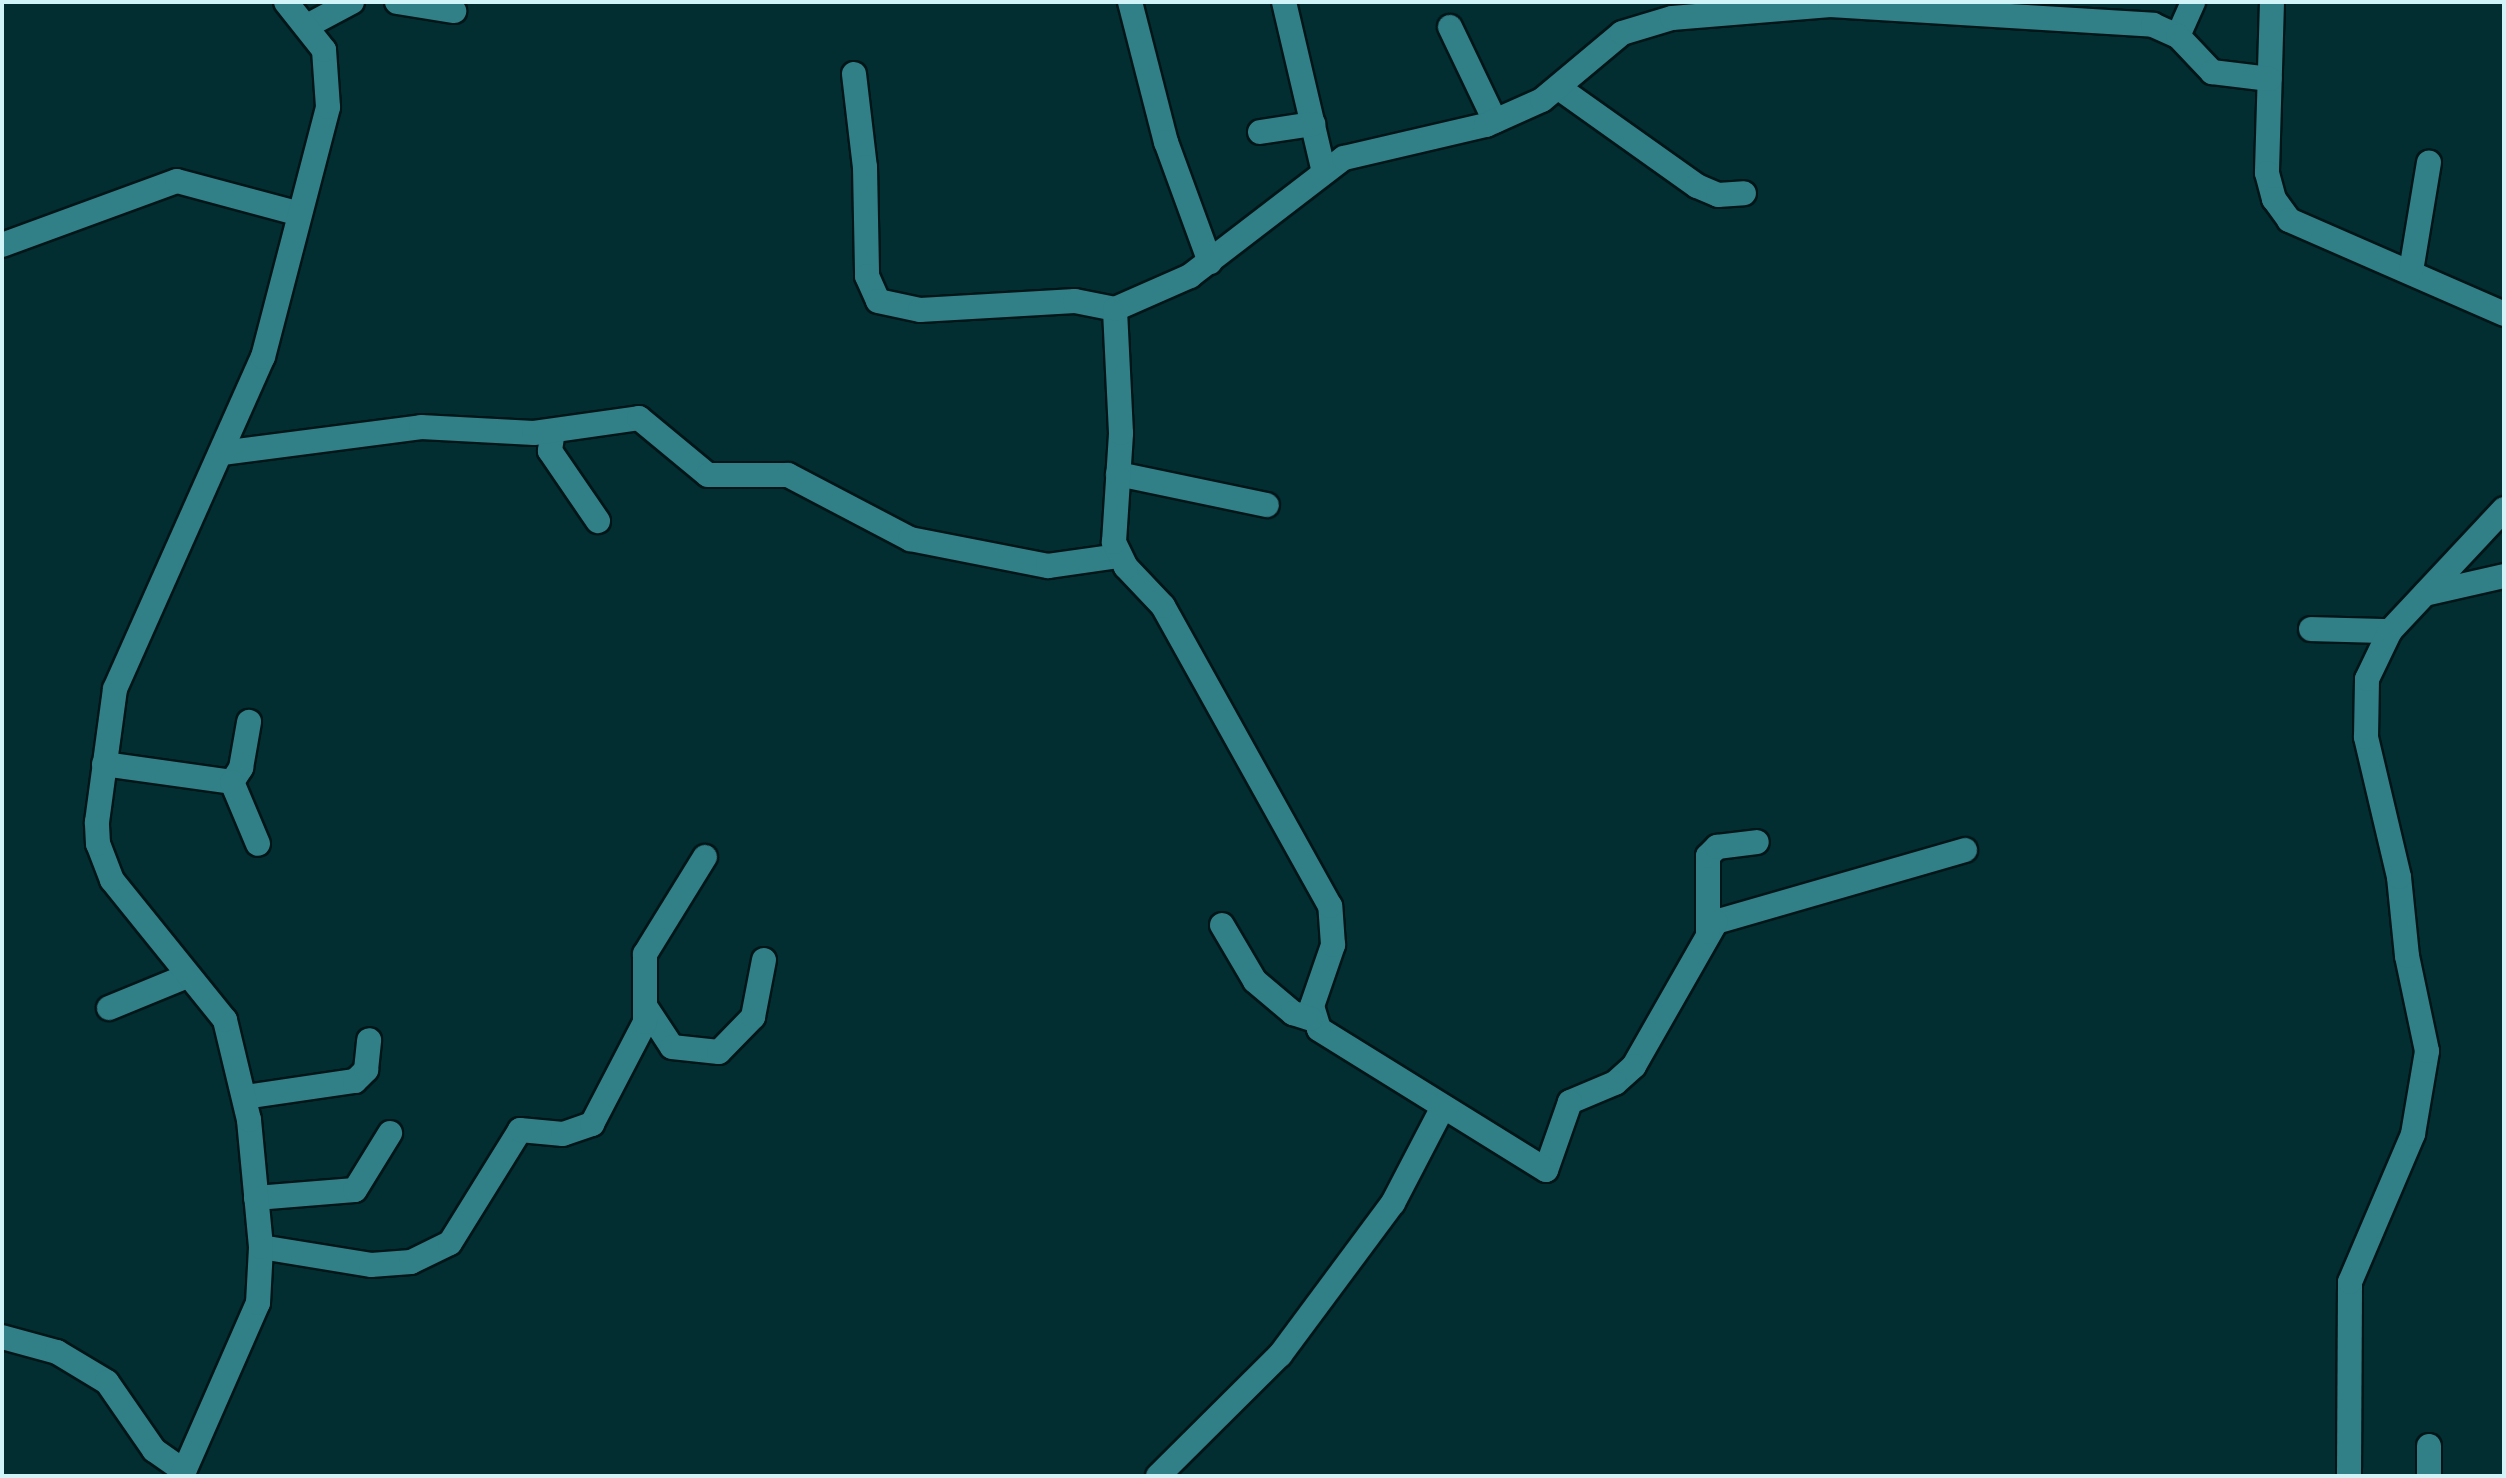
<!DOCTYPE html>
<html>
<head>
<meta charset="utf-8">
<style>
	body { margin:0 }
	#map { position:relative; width:2506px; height:1478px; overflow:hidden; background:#022e32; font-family:Lato,sans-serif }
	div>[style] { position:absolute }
	.roads { filter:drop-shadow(2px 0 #001517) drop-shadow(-2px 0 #001517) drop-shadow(0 2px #001517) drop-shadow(0 -2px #001517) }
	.minor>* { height:24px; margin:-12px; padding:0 12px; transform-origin:12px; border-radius:12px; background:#317f87 }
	span { translate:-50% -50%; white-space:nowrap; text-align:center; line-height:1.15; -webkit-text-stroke:8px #001517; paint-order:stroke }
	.frame { position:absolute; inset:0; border:4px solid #d0f4f8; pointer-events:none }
</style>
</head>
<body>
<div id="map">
	<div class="roads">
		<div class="minor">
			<div style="left:397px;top:2px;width:58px;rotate:9deg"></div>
			<div style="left:1130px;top:2px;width:145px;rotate:75.6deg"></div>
			<div style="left:1166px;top:142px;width:128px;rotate:69.9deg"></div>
			<div style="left:1284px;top:2px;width:175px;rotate:76.8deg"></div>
			<div style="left:2272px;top:2px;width:171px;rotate:91.7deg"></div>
			<div style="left:2267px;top:173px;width:27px;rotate:75deg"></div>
			<div style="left:2274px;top:199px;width:26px;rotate:54deg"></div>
			<div style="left:2289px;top:220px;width:235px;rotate:23.6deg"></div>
			<div style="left:307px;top:26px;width:51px;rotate:-28.1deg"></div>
			<div style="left:1450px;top:27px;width:104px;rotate:64.4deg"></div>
			<div style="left:2178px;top:36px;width:37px;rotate:-66deg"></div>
			<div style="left:854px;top:74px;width:94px;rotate:83.3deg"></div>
			<div style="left:865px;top:167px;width:109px;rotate:88.9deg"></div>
			<div style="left:867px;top:276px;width:27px;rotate:66deg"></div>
			<div style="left:878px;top:301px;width:43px;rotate:12.1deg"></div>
			<div style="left:920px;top:310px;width:155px;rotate:-3.3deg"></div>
			<div style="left:1075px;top:301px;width:41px;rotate:11.3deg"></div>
			<div style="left:1559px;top:88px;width:169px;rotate:35.4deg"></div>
			<div style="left:1697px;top:186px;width:23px;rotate:23deg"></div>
			<div style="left:1718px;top:195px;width:26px;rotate:-4deg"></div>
			<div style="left:1260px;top:132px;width:54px;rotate:-8.6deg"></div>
			<div style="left:2px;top:245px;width:186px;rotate:-20.1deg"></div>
			<div style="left:177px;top:181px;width:127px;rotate:15deg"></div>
			<div style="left:2411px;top:271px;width:110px;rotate:-80.6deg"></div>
			<div style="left:553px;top:431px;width:20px;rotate:99deg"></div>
			<div style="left:550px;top:451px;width:85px;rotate:55.6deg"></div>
			<div style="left:222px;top:453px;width:201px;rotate:-7.4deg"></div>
			<div style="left:421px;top:427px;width:113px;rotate:3deg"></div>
			<div style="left:534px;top:433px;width:106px;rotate:-8.1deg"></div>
			<div style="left:639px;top:418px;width:89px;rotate:39.6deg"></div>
			<div style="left:708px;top:475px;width:80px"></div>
			<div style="left:788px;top:475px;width:138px;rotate:27.7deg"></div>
			<div style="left:910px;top:539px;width:141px;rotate:11.1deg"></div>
			<div style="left:1048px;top:566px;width:72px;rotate:-8deg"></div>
			<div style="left:1118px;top:474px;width:152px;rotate:11.8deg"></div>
			<div style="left:2425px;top:594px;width:81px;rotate:-12.8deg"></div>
			<div style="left:2311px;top:629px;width:79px;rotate:1.5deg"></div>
			<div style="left:104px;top:764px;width:129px;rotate:8deg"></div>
			<div style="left:232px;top:782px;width:17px;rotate:-57deg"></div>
			<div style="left:241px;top:768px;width:47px;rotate:-80.1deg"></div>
			<div style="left:232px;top:782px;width:67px;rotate:67.2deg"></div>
			<div style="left:1965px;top:850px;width:259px;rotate:163.9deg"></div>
			<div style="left:1716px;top:922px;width:166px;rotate:119.7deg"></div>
			<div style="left:1634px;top:1066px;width:25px;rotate:138deg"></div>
			<div style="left:1615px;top:1083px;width:49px;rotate:157.1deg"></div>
			<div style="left:1570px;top:1102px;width:72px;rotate:109.4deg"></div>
			<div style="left:1546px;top:1170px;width:267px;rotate:-148.2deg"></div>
			<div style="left:1319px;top:1029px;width:24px;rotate:-107deg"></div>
			<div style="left:1312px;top:1006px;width:65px;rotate:-71deg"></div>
			<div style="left:1333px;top:945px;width:39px;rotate:-94deg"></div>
			<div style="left:1330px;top:906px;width:343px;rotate:-119.1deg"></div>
			<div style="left:1163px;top:606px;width:54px;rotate:-133.5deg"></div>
			<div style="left:1126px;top:567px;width:28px;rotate:-116deg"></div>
			<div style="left:1114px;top:542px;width:109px;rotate:-86.3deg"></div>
			<div style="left:1121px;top:433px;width:124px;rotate:-92.8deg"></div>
			<div style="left:1115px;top:309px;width:82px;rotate:-23.7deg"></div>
			<div style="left:1190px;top:276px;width:194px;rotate:-37.5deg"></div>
			<div style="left:1344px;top:158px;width:146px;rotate:-13.1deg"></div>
			<div style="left:1486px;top:125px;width:61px;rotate:-24.1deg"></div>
			<div style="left:1542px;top:100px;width:104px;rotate:-39.9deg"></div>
			<div style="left:1622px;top:33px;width:52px;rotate:-16.7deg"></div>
			<div style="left:1672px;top:18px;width:159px;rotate:-4.7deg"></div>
			<div style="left:1830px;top:5px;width:324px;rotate:3.5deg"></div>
			<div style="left:2153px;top:25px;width:27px;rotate:24deg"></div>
			<div style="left:2178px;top:36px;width:50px;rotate:46.6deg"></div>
			<div style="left:2212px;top:72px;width:58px;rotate:6.9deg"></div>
			<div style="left:1222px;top:925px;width:65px;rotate:59.5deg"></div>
			<div style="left:1255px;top:981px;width:50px;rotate:40.1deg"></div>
			<div style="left:1293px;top:1013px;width:19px;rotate:18deg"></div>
			<div style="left:1708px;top:932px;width:76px;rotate:-90deg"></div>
			<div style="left:1708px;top:856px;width:13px;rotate:-45deg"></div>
			<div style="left:1717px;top:847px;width:40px;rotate:-7.1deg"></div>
			<div style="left:109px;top:1008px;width:82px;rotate:-22.2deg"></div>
			<div style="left:647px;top:1009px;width:45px;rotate:56.7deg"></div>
			<div style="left:672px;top:1047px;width:47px;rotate:6.1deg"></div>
			<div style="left:719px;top:1052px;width:49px;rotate:-45.8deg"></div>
			<div style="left:753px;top:1017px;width:58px;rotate:-79.1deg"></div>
			<div style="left:245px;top:1097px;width:111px;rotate:-8.3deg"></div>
			<div style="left:355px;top:1081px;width:16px;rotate:-45deg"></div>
			<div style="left:366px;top:1070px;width:30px;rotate:-84deg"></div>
			<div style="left:256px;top:1198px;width:99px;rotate:-4.6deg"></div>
			<div style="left:355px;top:1190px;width:67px;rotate:-58.4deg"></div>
			<div style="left:261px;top:1247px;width:111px;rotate:9.3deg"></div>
			<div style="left:371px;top:1265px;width:40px;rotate:-4.3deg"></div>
			<div style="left:411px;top:1262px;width:43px;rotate:-26deg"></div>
			<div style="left:450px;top:1243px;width:133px;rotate:-58.2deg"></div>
			<div style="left:520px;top:1130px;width:43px;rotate:5.3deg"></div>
			<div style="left:563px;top:1134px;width:31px;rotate:-19deg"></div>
			<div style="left:592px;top:1124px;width:115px;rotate:-62.5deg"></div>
			<div style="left:645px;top:1022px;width:68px;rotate:-90deg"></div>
			<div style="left:645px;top:954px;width:114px;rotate:-58.3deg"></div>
			<div style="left:2px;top:1337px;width:57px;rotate:15.3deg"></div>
			<div style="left:57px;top:1352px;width:58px;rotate:31deg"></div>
			<div style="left:107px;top:1382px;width:83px;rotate:55.3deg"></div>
			<div style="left:154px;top:1450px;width:37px;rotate:35deg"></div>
			<div style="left:2429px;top:1446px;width:30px;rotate:90deg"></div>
			<div style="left:182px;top:1476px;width:189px;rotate:-66.3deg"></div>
			<div style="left:258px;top:1303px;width:56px;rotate:-86.9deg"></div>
			<div style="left:261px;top:1247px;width:128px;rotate:-95.4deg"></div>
			<div style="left:249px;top:1120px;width:103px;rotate:-103.5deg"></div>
			<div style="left:225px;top:1020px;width:180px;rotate:-128.9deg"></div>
			<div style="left:112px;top:880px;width:39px;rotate:-111deg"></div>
			<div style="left:98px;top:844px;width:22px;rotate:-93deg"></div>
			<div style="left:97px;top:822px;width:134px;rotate:-82.3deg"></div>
			<div style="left:115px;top:689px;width:363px;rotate:-66deg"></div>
			<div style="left:263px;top:357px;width:258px;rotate:-75.4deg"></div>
			<div style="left:328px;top:107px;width:57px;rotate:-94deg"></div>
			<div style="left:324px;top:50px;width:61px;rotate:-128.4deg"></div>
			<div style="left:1158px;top:1476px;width:172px;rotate:-44.8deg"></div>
			<div style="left:1280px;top:1355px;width:189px;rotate:-53.4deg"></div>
			<div style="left:1393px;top:1203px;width:108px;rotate:-62.5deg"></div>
			<div style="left:2349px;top:1476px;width:194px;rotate:-89.7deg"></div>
			<div style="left:2350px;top:1282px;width:161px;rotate:-66.9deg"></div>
			<div style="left:2413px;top:1134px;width:84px;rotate:-80.4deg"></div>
			<div style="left:2427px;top:1051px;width:97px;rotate:-101.9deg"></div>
			<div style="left:2407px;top:956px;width:79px;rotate:-95.8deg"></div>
			<div style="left:2399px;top:877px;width:144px;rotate:-103.3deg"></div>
			<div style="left:2366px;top:737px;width:58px;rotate:-89deg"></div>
			<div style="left:2367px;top:679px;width:53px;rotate:-64.4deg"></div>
			<div style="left:2390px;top:631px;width:167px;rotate:-46.9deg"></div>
		</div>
	</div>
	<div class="frame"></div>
</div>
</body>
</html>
